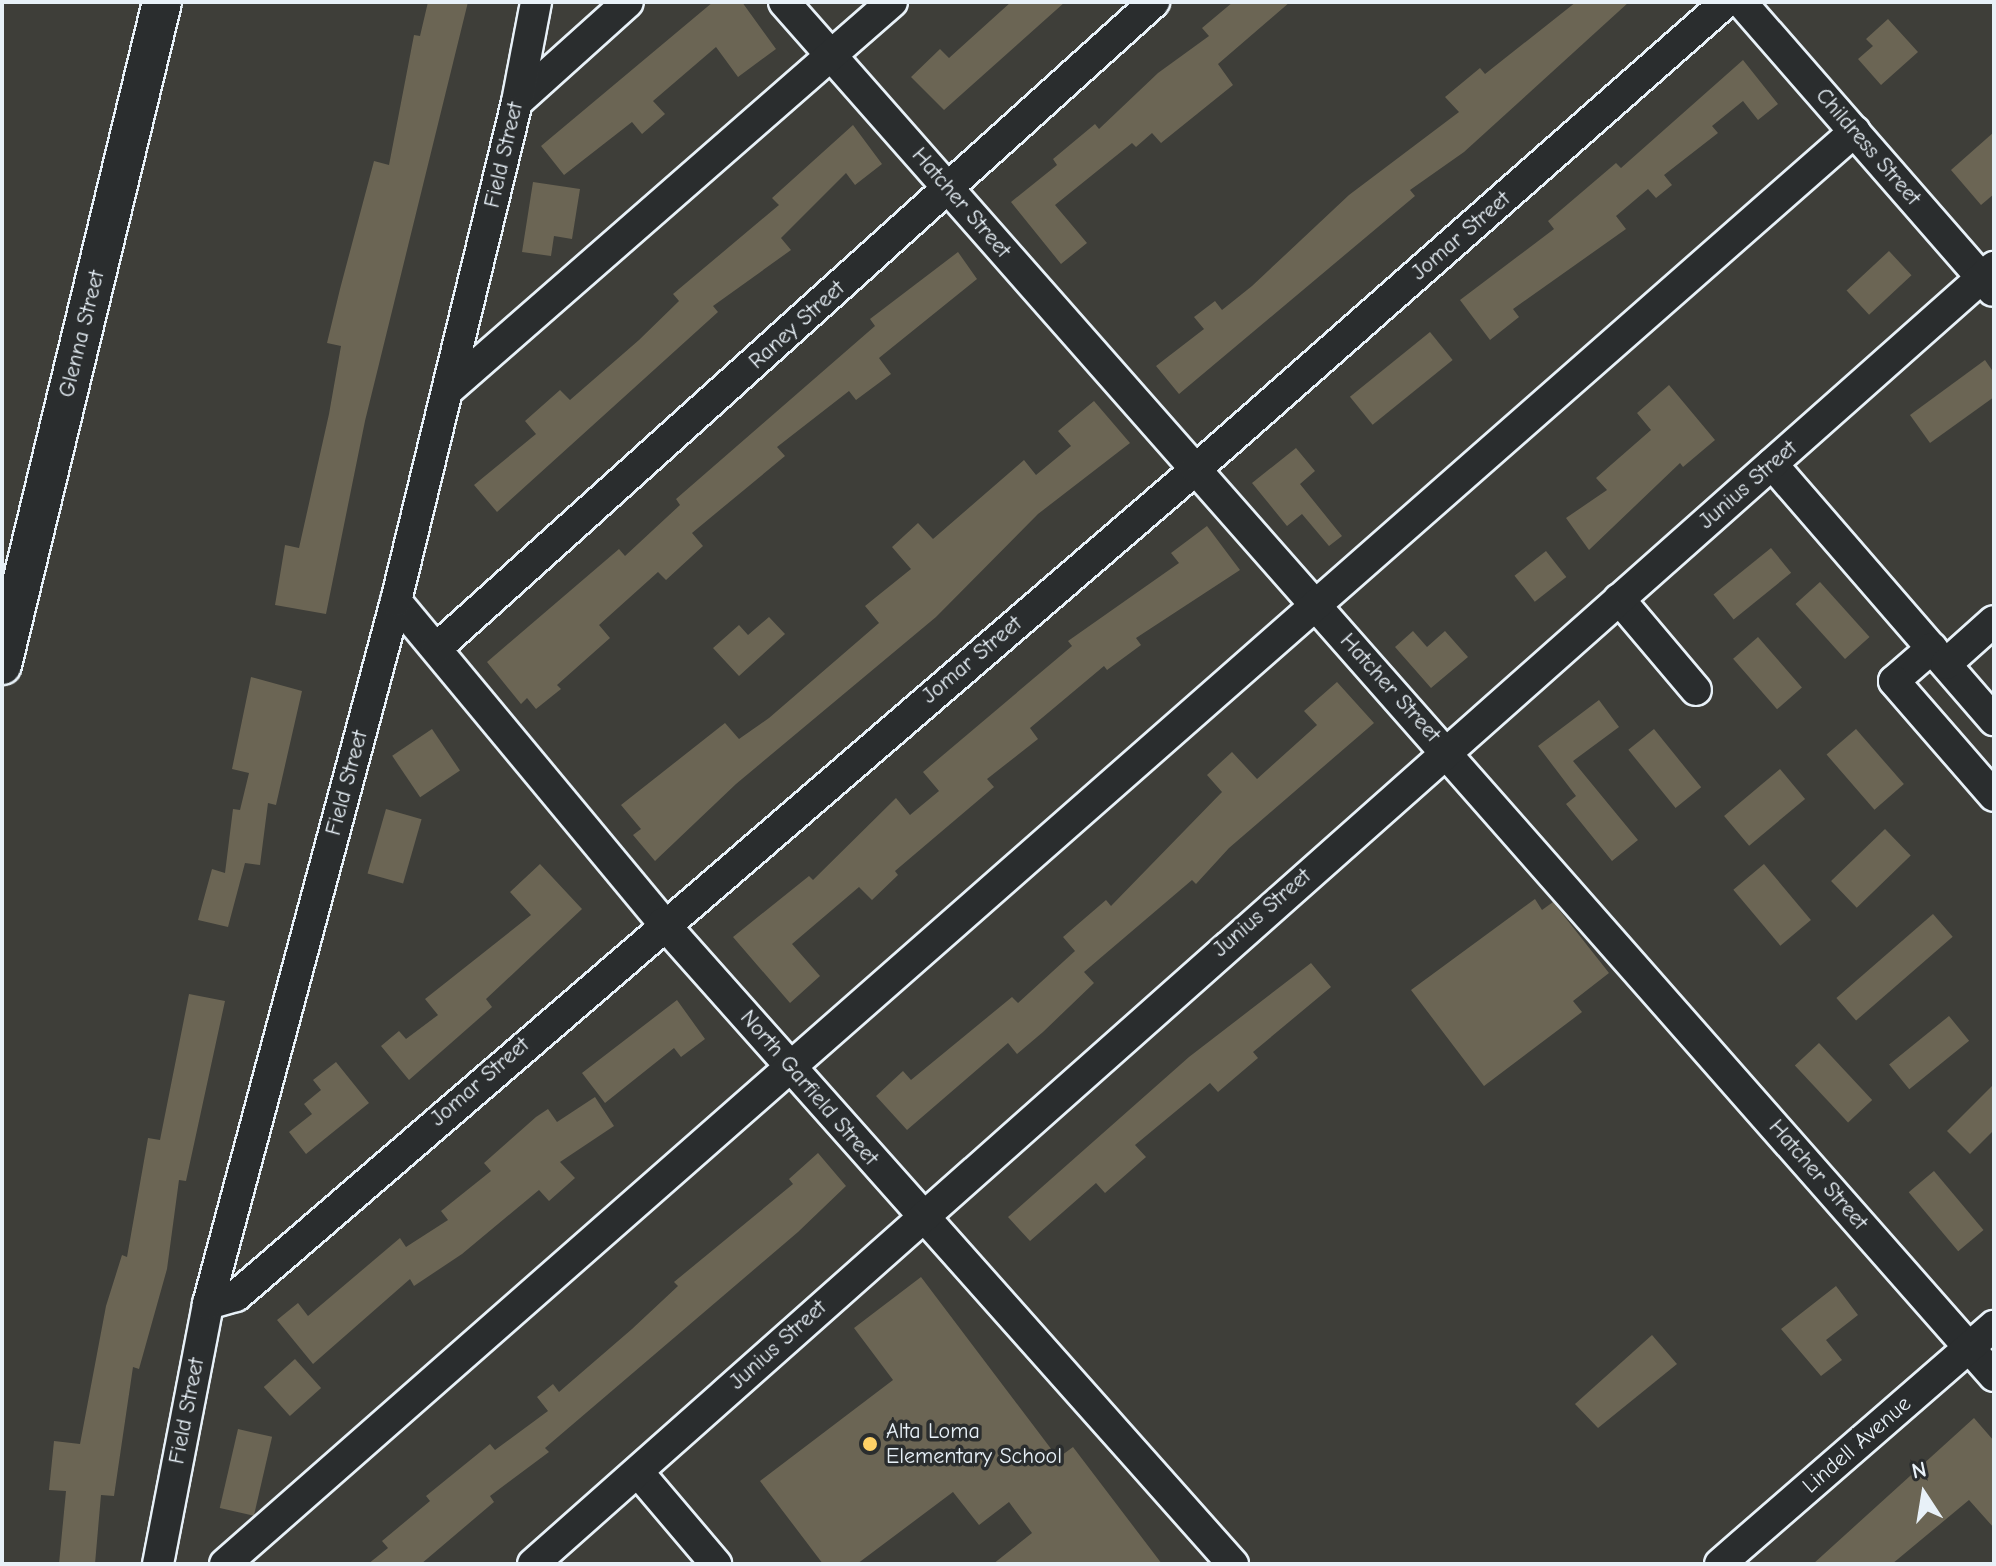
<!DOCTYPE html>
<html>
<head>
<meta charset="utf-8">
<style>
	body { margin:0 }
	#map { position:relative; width:1996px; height:1566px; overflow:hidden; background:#3e3e39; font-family:"Comic Neue",sans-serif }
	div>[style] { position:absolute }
	.building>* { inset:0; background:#6b6554; transform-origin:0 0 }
	.roads { filter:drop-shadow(2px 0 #e8f1f8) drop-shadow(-2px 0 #e8f1f8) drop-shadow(0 2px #e8f1f8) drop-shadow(0 -2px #e8f1f8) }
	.minor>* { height:30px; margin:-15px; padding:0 15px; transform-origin:15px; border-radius:15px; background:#2a2d2e }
	.major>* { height:38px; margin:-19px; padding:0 19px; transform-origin:19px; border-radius:19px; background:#2a2d2e }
	.dots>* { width:22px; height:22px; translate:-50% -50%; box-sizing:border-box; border:4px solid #2a2d2e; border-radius:50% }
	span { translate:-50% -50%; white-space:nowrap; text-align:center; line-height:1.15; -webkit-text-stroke:7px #2a2d2e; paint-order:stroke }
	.street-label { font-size:22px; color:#e8f1f8 }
	.poi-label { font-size:22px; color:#e8f1f8 }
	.left { translate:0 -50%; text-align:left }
	.frame { position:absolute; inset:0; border:4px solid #e8f1f8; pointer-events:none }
	.north { position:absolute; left:1884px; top:1454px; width:80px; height:80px; -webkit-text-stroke:6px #2a2d2e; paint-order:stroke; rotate:348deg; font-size:22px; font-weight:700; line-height:32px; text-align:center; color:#e8f1f8 }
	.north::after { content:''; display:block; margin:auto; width:28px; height:36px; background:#e8f1f8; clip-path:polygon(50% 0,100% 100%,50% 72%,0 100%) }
</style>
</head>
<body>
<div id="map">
	<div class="building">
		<div style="clip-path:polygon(428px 2px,468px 2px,365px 421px,326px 614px,275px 605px,285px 545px,299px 548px,329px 414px,341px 346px,327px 343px,340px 289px,374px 161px,389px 165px,414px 35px,420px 36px)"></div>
		<div style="clip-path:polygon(713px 2px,742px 2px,776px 49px,738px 77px,716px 47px,653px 101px,665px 114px,642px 134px,632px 122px,564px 175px,541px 146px)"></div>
		<div style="clip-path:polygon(1011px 2px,1065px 2px,944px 110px,911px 77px,940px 49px,949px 58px)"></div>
		<div style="clip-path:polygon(1233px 2px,1290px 2px,1218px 64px,1233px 85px,1161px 143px,1152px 133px,1136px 147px,1132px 143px,1055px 205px,1087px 243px,1061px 264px,1011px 202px,1057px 165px,1053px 159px,1095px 124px,1099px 129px,1158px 73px,1209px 36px,1202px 28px)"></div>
		<div style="clip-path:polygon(1576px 2px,1629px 2px,1464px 152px,1410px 190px,1415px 196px,1179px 394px,1156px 366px,1204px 329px,1194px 317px,1215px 301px,1222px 310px,1252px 286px,1349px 195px,1459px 112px,1445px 97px,1480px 68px,1485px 74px)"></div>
		<div style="clip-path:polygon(1888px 19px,1918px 52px,1881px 85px,1858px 59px,1873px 46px,1866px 39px)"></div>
		<div style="clip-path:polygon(1743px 60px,1778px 104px,1758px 120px,1743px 101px,1712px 126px,1718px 133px,1664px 175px,1672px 185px,1656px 198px,1648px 189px,1616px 216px,1626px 229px,1513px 309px,1519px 317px,1490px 340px,1460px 300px,1554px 229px,1548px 221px,1616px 163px,1621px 168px)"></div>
		<div style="clip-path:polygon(853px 125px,882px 164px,855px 185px,846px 173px,781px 238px,791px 250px,713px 306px,718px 312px,497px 512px,474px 485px,536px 434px,525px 421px,560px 390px,570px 400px,639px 340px,679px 301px,673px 294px,779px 205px,772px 198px)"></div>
		<div style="clip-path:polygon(1994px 132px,1994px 194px,1981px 205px,1951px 170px)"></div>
		<div style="clip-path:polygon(533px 182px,580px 189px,572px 239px,554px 236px,551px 256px,522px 252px)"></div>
		<div style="left:1889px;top:251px;width:33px;height:58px;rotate:47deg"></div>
		<div style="clip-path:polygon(958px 252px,977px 279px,879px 358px,891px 374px,856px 400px,849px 391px,777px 447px,785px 456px,692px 533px,703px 546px,666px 580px,658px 572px,599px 625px,610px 638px,557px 685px,561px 689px,536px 709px,527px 698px,521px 704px,487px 662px,619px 549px,625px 556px,680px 505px,676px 499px,875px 326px,870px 319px)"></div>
		<div style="left:1430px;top:332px;width:36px;height:103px;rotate:51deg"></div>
		<div style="clip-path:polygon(1985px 360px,1994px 373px,1994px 397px,1930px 443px,1910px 415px)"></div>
		<div style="clip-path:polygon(1669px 385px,1715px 440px,1683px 467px,1680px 463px,1589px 550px,1566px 518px,1607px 490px,1596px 478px,1651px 430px,1637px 413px)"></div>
		<div style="clip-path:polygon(1094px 401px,1130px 443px,1038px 514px,936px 617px,736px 784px,655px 861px,633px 835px,641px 829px,621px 805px,725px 723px,739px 739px,769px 718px,879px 623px,865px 606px,911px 569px,892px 547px,918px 523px,933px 539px,1024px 460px,1036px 475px,1071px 446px,1058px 431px)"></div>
		<div style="clip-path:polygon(1296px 448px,1315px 471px,1300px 484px,1342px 536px,1329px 546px,1302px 514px,1287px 526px,1252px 483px)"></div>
		<div style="clip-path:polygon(1207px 526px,1240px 570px,1136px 638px,1141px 645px,1107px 670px,1104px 666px,1030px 728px,1038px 739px,987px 779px,994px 787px,895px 871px,898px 875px,872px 900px,859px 887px,792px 944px,820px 976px,790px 1003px,733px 937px,809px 876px,813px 880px,896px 798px,910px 815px,939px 791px,923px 772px,1072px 646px,1068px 641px,1179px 563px,1171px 553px)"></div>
		<div style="left:1771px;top:548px;width:32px;height:74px;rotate:51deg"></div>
		<div style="left:1546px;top:551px;width:33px;height:40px;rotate:52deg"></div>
		<div style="left:1820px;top:582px;width:74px;height:33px;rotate:48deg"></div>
		<div style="clip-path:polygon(769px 617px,785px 634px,739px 676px,713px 648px,739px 625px,748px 635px)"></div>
		<div style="clip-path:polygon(1413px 631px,1427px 647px,1445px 631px,1468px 657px,1431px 688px,1395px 647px)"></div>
		<div style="left:1758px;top:637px;width:67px;height:33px;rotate:49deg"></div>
		<div style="clip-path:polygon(251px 677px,302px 691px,276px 805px,268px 803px,260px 865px,245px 863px,228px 927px,198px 920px,212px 869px,225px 873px,233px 809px,240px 810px,249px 773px,232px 769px)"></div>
		<div style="clip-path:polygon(1337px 682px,1374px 723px,1229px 848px,1196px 884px,1192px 880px,1084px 972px,1094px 983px,1043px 1032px,1017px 1054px,1008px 1043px,907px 1130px,876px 1096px,903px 1071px,911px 1080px,1012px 997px,1018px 1003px,1075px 951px,1063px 937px,1106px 900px,1111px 906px,1222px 792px,1207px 775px,1232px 752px,1257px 779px,1317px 725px,1304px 711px)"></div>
		<div style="clip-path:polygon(1599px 700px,1619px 727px,1573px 761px,1638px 840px,1612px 861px,1566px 804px,1576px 796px,1538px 746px)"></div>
		<div style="left:432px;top:729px;width:50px;height:48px;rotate:56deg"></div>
		<div style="left:1654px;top:729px;width:75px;height:33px;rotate:51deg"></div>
		<div style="left:1856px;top:729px;width:73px;height:39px;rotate:49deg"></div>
		<div style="left:1780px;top:769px;width:39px;height:73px;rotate:50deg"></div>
		<div style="left:386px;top:809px;width:37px;height:67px;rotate:16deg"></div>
		<div style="left:1885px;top:829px;width:37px;height:75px;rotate:46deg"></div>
		<div style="clip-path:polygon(540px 864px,582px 909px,486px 999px,492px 1007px,409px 1080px,381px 1046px,399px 1031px,406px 1039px,438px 1015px,425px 999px,531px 915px,510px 892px)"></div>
		<div style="left:1764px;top:864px;width:73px;height:40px;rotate:50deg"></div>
		<div style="clip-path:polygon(1535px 899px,1542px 910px,1553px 902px,1609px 973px,1573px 1001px,1582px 1012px,1484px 1086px,1411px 990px)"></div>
		<div style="left:1933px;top:914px;width:30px;height:128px;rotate:49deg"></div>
		<div style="clip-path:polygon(1311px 963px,1331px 987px,1253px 1052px,1258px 1058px,1218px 1092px,1210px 1083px,1135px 1145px,1146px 1157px,1105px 1193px,1096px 1183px,1030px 1241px,1008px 1217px,1189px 1057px)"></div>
		<div style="clip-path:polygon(189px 994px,225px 1001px,186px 1181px,179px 1180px,167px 1269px,139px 1369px,133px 1367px,114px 1496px,101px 1495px,95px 1564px,59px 1564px,66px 1491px,49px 1490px,54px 1441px,80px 1444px,106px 1306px,122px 1255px,127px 1257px,148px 1138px,160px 1140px)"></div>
		<div style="clip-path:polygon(677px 1000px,705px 1039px,681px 1057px,674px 1048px,605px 1103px,582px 1073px)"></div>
		<div style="left:1949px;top:1016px;width:32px;height:77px;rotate:51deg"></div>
		<div style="left:1819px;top:1043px;width:78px;height:33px;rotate:47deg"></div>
		<div style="clip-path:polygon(336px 1062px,369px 1103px,306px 1154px,289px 1132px,312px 1114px,304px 1104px,321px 1090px,313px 1080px)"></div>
		<div style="clip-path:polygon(1994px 1084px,1994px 1130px,1970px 1154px,1947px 1131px)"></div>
		<div style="clip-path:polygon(595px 1097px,614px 1126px,560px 1162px,575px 1178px,549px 1201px,539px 1190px,462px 1254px,414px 1286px,410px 1279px,313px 1364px,277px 1320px,298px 1303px,308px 1316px,400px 1238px,406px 1247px,448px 1220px,441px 1211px,491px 1171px,484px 1163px,536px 1117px,548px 1109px,557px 1122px)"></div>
		<div style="clip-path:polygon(818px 1153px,846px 1186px,798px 1232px,545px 1448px,549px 1452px,490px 1496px,494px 1502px,421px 1564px,368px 1564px,388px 1548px,382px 1541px,430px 1501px,426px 1496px,490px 1444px,495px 1450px,548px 1411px,537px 1397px,553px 1384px,559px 1392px,632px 1329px,678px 1286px,674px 1282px,793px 1184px,789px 1179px)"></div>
		<div style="left:1934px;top:1171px;width:77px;height:33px;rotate:50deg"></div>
		<div style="clip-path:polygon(921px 1277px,1058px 1458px,1073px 1447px,1162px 1564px,993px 1564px,1032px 1533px,1009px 1502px,979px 1525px,953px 1492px,857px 1564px,823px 1564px,760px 1481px,893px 1380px,854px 1328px)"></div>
		<div style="clip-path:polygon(1836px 1286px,1858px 1315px,1826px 1340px,1842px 1360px,1821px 1376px,1781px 1329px)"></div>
		<div style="clip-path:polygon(1652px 1335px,1677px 1364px,1598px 1428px,1575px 1404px)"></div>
		<div style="left:295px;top:1359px;width:39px;height:42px;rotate:48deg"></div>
		<div style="clip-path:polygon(1974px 1418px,1994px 1441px,1994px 1528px,1969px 1500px,1892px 1564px,1813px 1564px)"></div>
		<div style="left:238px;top:1429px;width:35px;height:81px;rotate:13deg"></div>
	</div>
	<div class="roads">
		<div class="minor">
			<div style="left:784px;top:2px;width:1831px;rotate:48.63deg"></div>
			<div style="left:1741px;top:2px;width:383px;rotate:48.9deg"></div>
			<div style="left:517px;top:102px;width:149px;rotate:-42deg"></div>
			<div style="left:447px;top:391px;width:591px;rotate:-41.16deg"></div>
			<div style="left:1772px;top:464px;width:339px;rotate:49.1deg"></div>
			<div style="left:1619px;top:599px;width:119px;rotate:49.8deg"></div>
			<div style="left:396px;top:601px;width:418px;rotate:50.3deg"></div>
			<div style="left:663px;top:923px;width:858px;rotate:48.36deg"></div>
			<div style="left:438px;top:647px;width:964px;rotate:-42.01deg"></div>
			<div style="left:1932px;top:648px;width:50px;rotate:139deg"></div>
			<div style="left:1894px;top:681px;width:152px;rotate:49deg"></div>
			<div style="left:1946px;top:664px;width:64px;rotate:-41.9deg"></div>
			<div style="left:208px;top:1304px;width:29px;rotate:-16deg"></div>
			<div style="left:236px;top:1296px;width:1267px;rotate:-40.74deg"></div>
			<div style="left:1196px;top:469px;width:706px;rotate:-41.38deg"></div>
			<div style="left:638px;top:1472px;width:121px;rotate:49.7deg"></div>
			<div style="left:158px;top:1564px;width:265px;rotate:-79.1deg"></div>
			<div style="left:208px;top:1304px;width:728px;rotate:-75.03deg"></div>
			<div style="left:396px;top:601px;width:513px;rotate:-76.37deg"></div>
			<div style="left:517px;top:102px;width:102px;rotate:-79.2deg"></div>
			<div style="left:225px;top:1564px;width:2170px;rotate:-41.32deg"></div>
			<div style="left:533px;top:1564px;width:1954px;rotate:-41.6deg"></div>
			<div style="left:1720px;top:1564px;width:363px;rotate:-41deg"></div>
		</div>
		<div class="major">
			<div style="left:2px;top:665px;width:682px;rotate:-76.43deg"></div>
		</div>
	</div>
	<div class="dots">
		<div style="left:870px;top:1444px;background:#ffd166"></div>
	</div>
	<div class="street-label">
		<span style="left:1868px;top:147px;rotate:49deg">Childress Street</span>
		<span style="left:504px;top:155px;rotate:-77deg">Field Street</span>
		<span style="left:961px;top:203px;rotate:49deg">Hatcher Street</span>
		<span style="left:1461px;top:236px;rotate:-41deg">Jomar Street</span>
		<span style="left:797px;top:325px;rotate:-42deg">Raney Street</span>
		<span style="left:82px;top:334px;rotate:-76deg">Glenna Street</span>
		<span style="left:1748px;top:485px;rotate:-41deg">Junius Street</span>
		<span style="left:972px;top:660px;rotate:-40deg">Jomar Street</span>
		<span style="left:1390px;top:688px;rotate:48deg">Hatcher Street</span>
		<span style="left:347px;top:783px;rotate:-75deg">Field Street</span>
		<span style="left:1262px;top:913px;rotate:-41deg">Junius Street</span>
		<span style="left:480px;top:1082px;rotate:-41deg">Jomar Street</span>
		<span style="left:809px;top:1088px;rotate:49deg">North Garfield Street</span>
		<span style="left:1818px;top:1175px;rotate:49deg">Hatcher Street</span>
		<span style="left:778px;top:1345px;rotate:-42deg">Junius Street</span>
		<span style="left:187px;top:1411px;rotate:-79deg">Field Street</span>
		<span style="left:1857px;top:1445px;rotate:-41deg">Lindell Avenue</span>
	</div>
	<div class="poi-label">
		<span class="left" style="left:886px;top:1444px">Alta Loma<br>Elementary School</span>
	</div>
	<div class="frame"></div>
	<div class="north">N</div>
</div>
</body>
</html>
